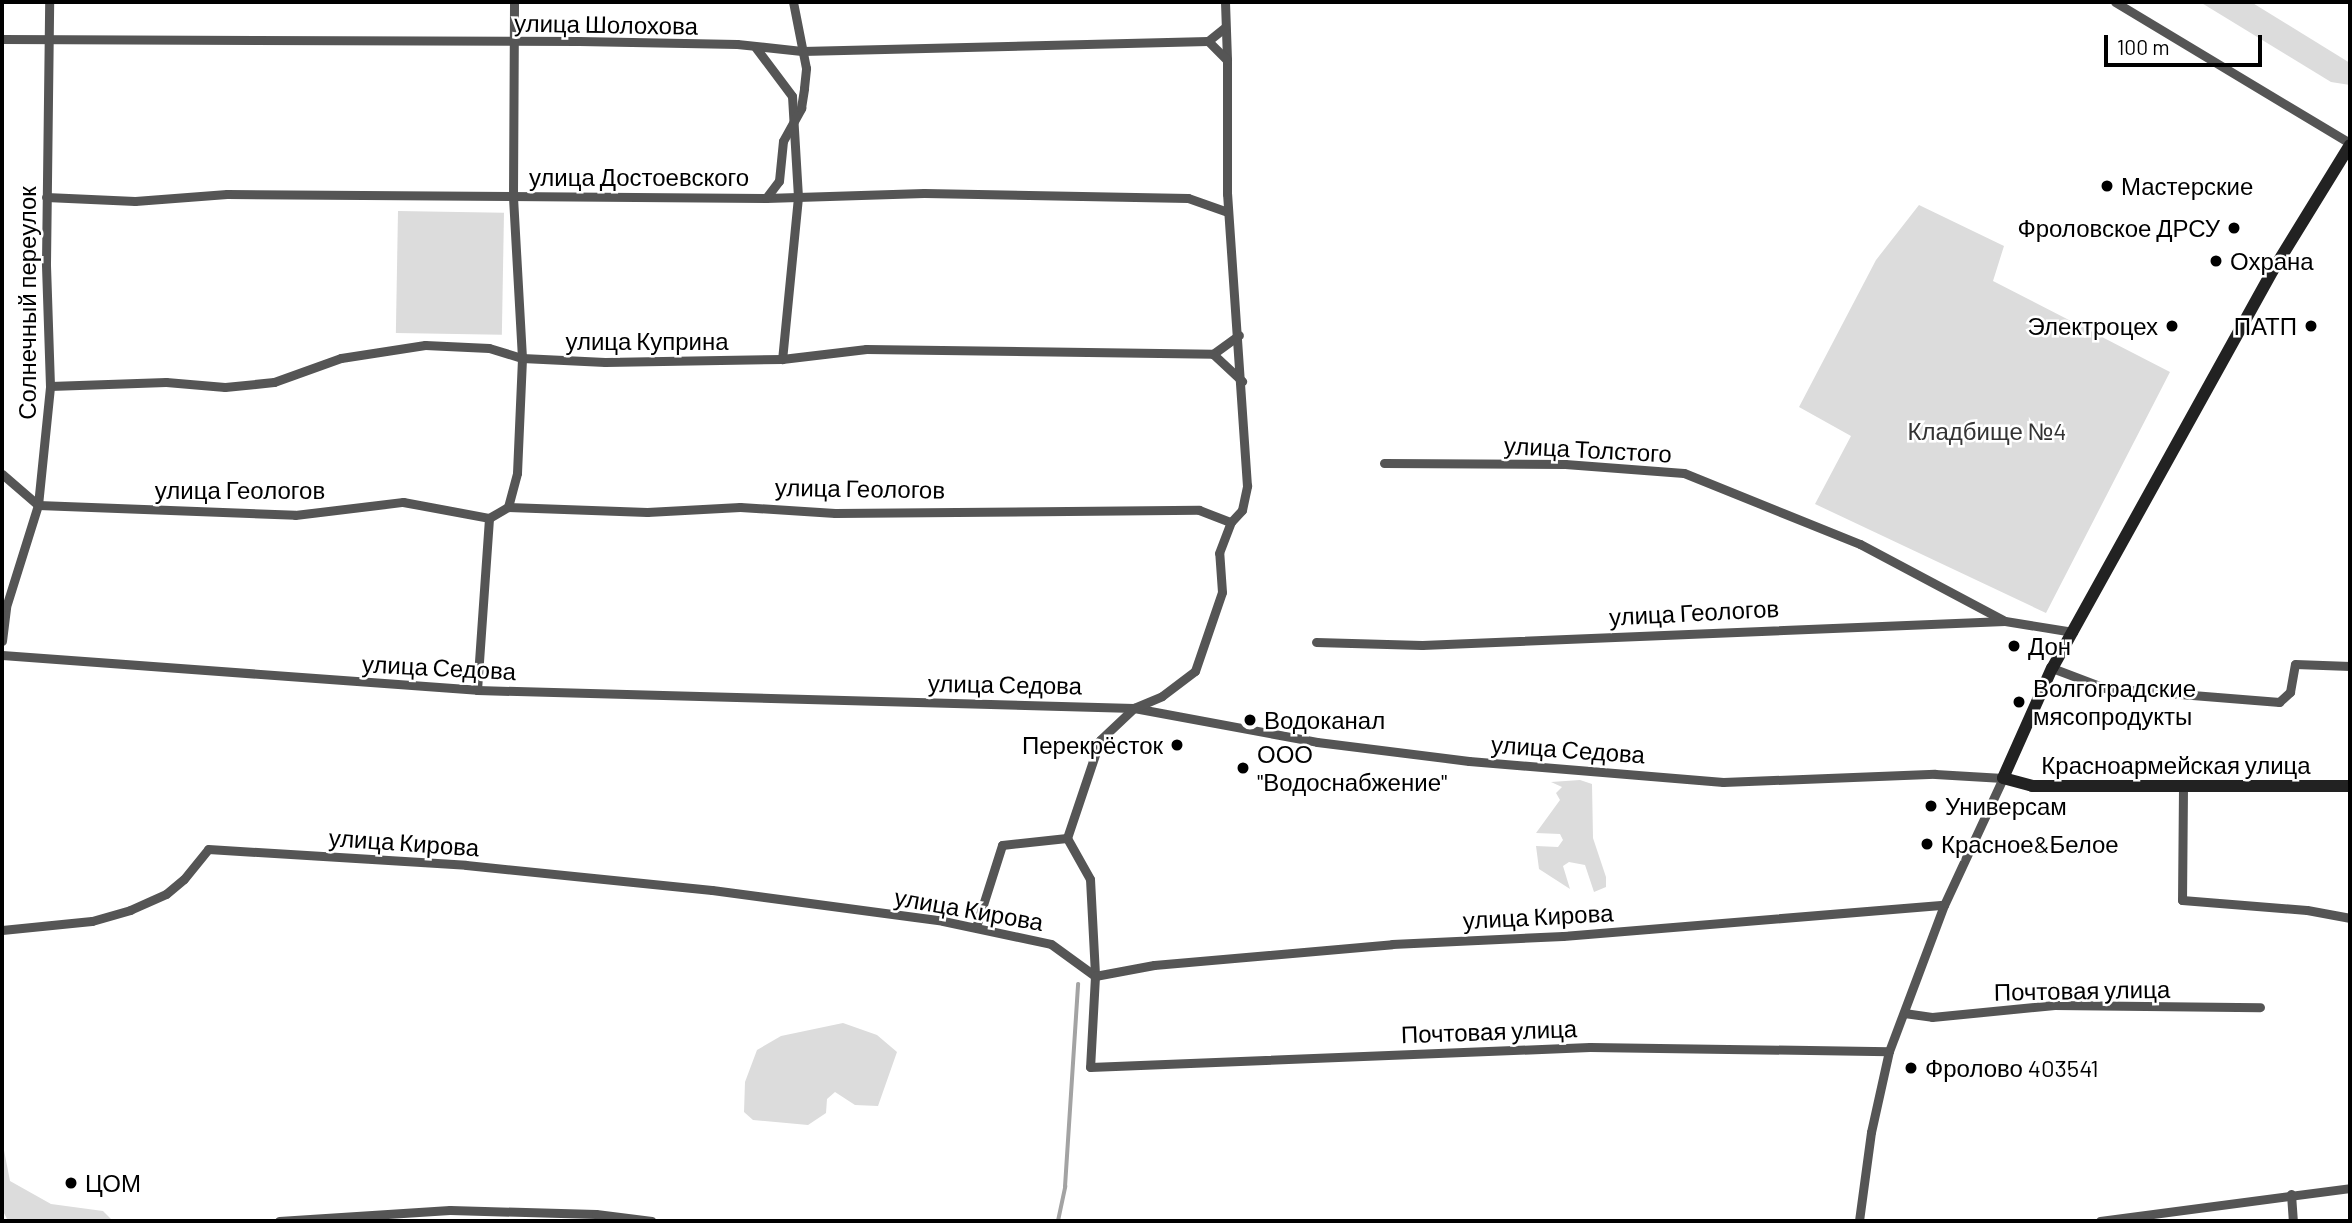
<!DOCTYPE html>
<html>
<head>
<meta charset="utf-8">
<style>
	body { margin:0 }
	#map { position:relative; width:2352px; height:1223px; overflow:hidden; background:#fff; font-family:Barlow,sans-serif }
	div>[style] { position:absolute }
	.green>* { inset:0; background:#dcdcdc; transform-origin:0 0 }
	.stream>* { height:3.5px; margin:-1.75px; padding:0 1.75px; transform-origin:1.75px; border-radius:1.75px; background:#a3a3a3 }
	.street>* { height:9px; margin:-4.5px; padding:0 4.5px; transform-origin:4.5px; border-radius:4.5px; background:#555 }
	.secondary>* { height:12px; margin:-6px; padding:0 6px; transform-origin:6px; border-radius:6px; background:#222 }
	.dots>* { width:19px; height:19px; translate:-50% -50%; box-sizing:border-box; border:4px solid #fff; border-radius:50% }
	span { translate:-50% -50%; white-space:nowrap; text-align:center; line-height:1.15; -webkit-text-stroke:5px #fff; paint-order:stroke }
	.street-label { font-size:24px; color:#000 }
	.poi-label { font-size:24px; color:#000 }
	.left { translate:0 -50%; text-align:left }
	.right { translate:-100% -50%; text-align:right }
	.park-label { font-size:24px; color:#333 }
	.frame { position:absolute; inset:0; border:4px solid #000; pointer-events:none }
	.scale { position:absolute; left:2104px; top:35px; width:158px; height:32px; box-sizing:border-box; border:4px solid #000; border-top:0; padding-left:9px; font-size:21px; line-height:24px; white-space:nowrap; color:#000; -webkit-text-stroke:5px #fff; paint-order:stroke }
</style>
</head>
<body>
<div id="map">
	<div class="green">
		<div style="clip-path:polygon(2200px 2px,2251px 2px,2350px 63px,2350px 85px,2331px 82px)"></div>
		<div style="clip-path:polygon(1919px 205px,2004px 246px,1993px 281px,2170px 372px,2046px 613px,1815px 504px,1851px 436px,1799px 407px,1876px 260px)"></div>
		<div style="left:398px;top:211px;width:106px;height:122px;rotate:1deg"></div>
		<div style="clip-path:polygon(1580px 780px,1592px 784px,1593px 838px,1606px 877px,1606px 887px,1594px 892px,1585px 865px,1569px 862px,1563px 866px,1570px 889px,1539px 869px,1536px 846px,1558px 847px,1563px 840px,1560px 834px,1536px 833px,1560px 800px,1556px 793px,1562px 787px,1551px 782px)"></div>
		<div style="clip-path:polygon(843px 1023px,877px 1035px,897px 1052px,878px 1106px,855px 1105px,835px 1092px,827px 1099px,826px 1113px,808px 1125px,753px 1120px,744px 1112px,745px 1082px,757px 1050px,781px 1036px)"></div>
		<div style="clip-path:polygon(2px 1140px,10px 1181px,51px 1204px,103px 1211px,113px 1221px,8px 1221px,2px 1209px)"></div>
	</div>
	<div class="stream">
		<div style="left:1058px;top:1221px;width:35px;rotate:-78deg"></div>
		<div style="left:1065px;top:1187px;width:203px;rotate:-86.3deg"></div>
	</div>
	<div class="street">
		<div style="left:1225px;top:2px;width:58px;rotate:88deg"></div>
		<div style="left:2115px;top:2px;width:274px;rotate:31deg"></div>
		<div style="left:2px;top:39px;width:577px;rotate:0.2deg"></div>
		<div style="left:579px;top:41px;width:158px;rotate:1.1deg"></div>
		<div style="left:737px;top:44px;width:65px;rotate:6.1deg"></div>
		<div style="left:802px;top:51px;width:406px;rotate:-1.4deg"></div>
		<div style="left:756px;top:48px;width:60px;rotate:53.1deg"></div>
		<div style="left:792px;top:96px;width:101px;rotate:86.6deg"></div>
		<div style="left:798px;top:197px;width:163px;rotate:95.6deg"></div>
		<div style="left:46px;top:197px;width:89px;rotate:2.6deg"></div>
		<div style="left:135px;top:201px;width:92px;rotate:-4.4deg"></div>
		<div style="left:227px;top:194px;width:539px;rotate:0.43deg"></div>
		<div style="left:766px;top:198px;width:158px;rotate:-1.8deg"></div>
		<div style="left:924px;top:193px;width:264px;rotate:1.1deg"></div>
		<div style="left:1188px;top:198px;width:42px;rotate:19.3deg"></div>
		<div style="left:766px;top:198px;width:21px;rotate:-53deg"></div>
		<div style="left:779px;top:181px;width:40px;rotate:-84.3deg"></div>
		<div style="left:783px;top:141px;width:38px;rotate:-61deg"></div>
		<div style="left:801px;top:108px;width:20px;rotate:-81deg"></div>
		<div style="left:804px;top:88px;width:20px;rotate:-84deg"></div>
		<div style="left:806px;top:68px;width:67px;rotate:-101.1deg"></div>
		<div style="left:1213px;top:354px;width:32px;rotate:-36deg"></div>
		<div style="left:50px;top:386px;width:116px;rotate:-2deg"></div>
		<div style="left:166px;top:382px;width:59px;rotate:4.8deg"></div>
		<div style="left:225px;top:387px;width:49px;rotate:-5.8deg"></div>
		<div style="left:274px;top:382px;width:71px;rotate:-19.7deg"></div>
		<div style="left:341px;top:358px;width:85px;rotate:-8.8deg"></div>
		<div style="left:425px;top:345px;width:64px;rotate:2.7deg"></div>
		<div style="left:489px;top:348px;width:34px;rotate:17deg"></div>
		<div style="left:522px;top:358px;width:83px;rotate:2.8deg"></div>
		<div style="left:605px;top:362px;width:177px;rotate:-1deg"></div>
		<div style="left:782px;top:359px;width:85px;rotate:-6.8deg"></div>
		<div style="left:866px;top:349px;width:347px;rotate:0.8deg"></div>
		<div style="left:1213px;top:354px;width:40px;rotate:43deg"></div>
		<div style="left:1384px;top:463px;width:181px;rotate:0.3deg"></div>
		<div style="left:1565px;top:464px;width:119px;rotate:4.3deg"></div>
		<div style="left:1684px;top:473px;width:190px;rotate:22deg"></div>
		<div style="left:1860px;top:544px;width:162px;rotate:28deg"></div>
		<div style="left:2px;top:474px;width:48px;rotate:40.7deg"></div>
		<div style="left:38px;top:505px;width:257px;rotate:2.2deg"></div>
		<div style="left:295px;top:515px;width:109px;rotate:-6.9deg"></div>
		<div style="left:403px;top:502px;width:87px;rotate:10.5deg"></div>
		<div style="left:508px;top:507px;width:35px;rotate:-75deg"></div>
		<div style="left:517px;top:473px;width:115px;rotate:-87.5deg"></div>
		<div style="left:522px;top:358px;width:162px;rotate:-93.2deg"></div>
		<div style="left:513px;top:196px;width:194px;rotate:-89.7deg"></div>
		<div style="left:2px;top:641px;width:34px;rotate:-83deg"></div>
		<div style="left:6px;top:607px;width:107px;rotate:-72.6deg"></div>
		<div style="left:38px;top:505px;width:120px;rotate:-84.2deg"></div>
		<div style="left:50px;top:386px;width:123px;rotate:-91.9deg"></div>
		<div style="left:46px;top:263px;width:261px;rotate:-89.3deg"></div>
		<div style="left:1316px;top:642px;width:106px;rotate:1.6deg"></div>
		<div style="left:1422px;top:645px;width:583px;rotate:-2.36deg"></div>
		<div style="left:2005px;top:621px;width:69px;rotate:9.2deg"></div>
		<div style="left:2px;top:655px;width:476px;rotate:4.2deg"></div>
		<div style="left:477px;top:690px;width:657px;rotate:1.57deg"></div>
		<div style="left:1134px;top:708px;width:186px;rotate:10.5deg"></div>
		<div style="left:1317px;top:742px;width:153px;rotate:7.1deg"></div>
		<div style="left:1469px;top:761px;width:255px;rotate:4.7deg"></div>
		<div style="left:1723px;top:782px;width:212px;rotate:-2.2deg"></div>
		<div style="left:1935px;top:774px;width:68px;rotate:3.4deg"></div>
		<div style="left:2003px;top:778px;width:140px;rotate:114.9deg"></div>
		<div style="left:1944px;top:905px;width:156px;rotate:110.6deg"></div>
		<div style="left:1889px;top:1051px;width:83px;rotate:102.5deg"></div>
		<div style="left:1871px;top:1132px;width:90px;rotate:97.7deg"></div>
		<div style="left:2052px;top:668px;width:57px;rotate:20.7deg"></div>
		<div style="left:2105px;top:688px;width:175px;rotate:4.6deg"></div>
		<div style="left:2279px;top:702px;width:15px;rotate:-42deg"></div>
		<div style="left:2290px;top:692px;width:28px;rotate:-80deg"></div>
		<div style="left:2295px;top:664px;width:55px;rotate:2.1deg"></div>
		<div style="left:477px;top:690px;width:172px;rotate:-86deg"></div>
		<div style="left:489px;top:518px;width:22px;rotate:-30deg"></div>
		<div style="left:508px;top:507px;width:139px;rotate:2.1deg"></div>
		<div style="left:647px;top:512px;width:93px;rotate:-3.1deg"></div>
		<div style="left:740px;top:507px;width:95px;rotate:3.6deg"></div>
		<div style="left:835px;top:513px;width:364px;rotate:-0.5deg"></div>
		<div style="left:1199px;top:510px;width:34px;rotate:21deg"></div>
		<div style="left:2183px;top:788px;width:112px;rotate:90.5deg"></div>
		<div style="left:2182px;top:900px;width:125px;rotate:4.6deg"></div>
		<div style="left:2307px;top:910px;width:44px;rotate:10.5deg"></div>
		<div style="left:1067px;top:838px;width:47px;rotate:60.7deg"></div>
		<div style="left:1090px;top:879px;width:97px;rotate:87deg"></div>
		<div style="left:1095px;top:976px;width:91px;rotate:93.1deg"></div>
		<div style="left:1090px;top:1067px;width:500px;rotate:-2.29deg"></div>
		<div style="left:1590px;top:1047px;width:299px;rotate:0.8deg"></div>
		<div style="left:976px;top:927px;width:86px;rotate:-72.4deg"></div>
		<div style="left:1002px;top:845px;width:65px;rotate:-6.1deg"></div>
		<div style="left:1067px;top:838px;width:103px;rotate:-71.4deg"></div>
		<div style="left:1100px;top:740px;width:47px;rotate:-43.3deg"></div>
		<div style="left:1134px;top:708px;width:30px;rotate:-23deg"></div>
		<div style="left:1162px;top:696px;width:41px;rotate:-37.1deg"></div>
		<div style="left:1195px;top:671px;width:83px;rotate:-71.1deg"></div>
		<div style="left:1222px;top:592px;width:39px;rotate:-94deg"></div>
		<div style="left:1219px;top:553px;width:33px;rotate:-69deg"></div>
		<div style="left:1231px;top:522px;width:16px;rotate:-47deg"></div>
		<div style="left:1242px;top:510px;width:25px;rotate:-78deg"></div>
		<div style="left:1247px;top:486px;width:293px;rotate:-93.9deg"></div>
		<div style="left:1227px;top:194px;width:134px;rotate:-90deg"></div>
		<div style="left:1227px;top:60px;width:27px;rotate:-135deg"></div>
		<div style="left:1208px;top:41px;width:22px;rotate:-39deg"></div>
		<div style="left:2px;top:930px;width:90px;rotate:-5.7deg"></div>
		<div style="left:92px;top:921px;width:40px;rotate:-16deg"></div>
		<div style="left:130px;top:910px;width:39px;rotate:-24deg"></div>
		<div style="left:166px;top:894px;width:23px;rotate:-40deg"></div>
		<div style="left:184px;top:879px;width:38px;rotate:-51deg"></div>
		<div style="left:208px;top:849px;width:258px;rotate:3.5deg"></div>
		<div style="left:466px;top:865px;width:247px;rotate:5.8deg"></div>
		<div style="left:712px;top:890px;width:233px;rotate:7.6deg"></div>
		<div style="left:943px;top:921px;width:110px;rotate:12deg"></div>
		<div style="left:1051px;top:944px;width:54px;rotate:36deg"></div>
		<div style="left:1095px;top:976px;width:60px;rotate:-10.6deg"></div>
		<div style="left:1154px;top:965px;width:239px;rotate:-5deg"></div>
		<div style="left:1392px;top:944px;width:171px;rotate:-2.7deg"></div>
		<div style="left:1563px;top:936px;width:382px;rotate:-4.7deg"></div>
		<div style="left:1904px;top:1013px;width:28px;rotate:8deg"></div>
		<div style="left:1932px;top:1017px;width:123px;rotate:-5.6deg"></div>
		<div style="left:2054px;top:1005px;width:206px;rotate:0.6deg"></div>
		<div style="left:2291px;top:1194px;width:27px;rotate:86deg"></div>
		<div style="left:279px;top:1221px;width:171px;rotate:-3.7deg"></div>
		<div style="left:450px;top:1210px;width:146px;rotate:1.6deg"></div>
		<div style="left:596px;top:1214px;width:56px;rotate:7.1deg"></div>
		<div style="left:2100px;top:1221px;width:252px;rotate:-7.5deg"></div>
	</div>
	<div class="secondary">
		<div style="left:2350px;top:145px;width:147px;rotate:121.6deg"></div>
		<div style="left:2273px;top:270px;width:455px;rotate:119deg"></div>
		<div style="left:2052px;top:668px;width:120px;rotate:114deg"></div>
		<div style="left:2003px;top:778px;width:30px;rotate:15deg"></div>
		<div style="left:2032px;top:786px;width:318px"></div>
	</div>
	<div class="dots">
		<div style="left:2107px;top:186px;background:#000"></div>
		<div style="left:2234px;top:228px;background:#000"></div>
		<div style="left:2216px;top:261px;background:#000"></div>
		<div style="left:2172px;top:326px;background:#000"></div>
		<div style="left:2311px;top:326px;background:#000"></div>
		<div style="left:2014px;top:646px;background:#000"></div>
		<div style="left:2019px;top:702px;background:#000"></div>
		<div style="left:1250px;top:720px;background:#000"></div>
		<div style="left:1177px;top:745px;background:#000"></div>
		<div style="left:1243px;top:768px;background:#000"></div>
		<div style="left:1931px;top:806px;background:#000"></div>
		<div style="left:1927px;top:844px;background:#000"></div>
		<div style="left:1911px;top:1068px;background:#000"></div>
		<div style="left:71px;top:1183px;background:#000"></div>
	</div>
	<div class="street-label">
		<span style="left:606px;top:24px;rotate:1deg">улица Шолохова</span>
		<span style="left:639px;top:177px">улица Достоевского</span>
		<span style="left:27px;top:303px;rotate:-90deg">Солнечный переулок</span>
		<span style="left:647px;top:341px">улица Куприна</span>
		<span style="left:1588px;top:449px;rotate:3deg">улица Толстого</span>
		<span style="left:860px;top:488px;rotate:1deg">улица Геологов</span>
		<span style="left:240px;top:490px">улица Геологов</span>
		<span style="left:1694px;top:612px;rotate:-3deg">улица Геологов</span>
		<span style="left:439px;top:667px;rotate:3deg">улица Седова</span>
		<span style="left:1005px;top:684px;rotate:1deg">улица Седова</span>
		<span style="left:1568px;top:749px;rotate:4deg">улица Седова</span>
		<span style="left:2176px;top:765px">Красноармейская улица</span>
		<span style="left:404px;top:842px;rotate:4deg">улица Кирова</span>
		<span style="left:969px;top:909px;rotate:10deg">улица Кирова</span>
		<span style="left:1538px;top:916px;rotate:-3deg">улица Кирова</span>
		<span style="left:2082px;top:990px;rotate:-1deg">Почтовая улица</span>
		<span style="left:1489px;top:1031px;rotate:-2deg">Почтовая улица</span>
	</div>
	<div class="poi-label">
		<span class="left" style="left:2121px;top:186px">Мастерские</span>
		<span class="right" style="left:2220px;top:228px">Фроловское ДРСУ</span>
		<span class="left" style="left:2230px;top:261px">Охрана</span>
		<span class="right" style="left:2158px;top:326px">Электроцех</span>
		<span class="right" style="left:2297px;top:326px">ПАТП</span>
		<span class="left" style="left:2028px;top:646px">Дон</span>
		<span class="left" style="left:2033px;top:702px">Волгоградские<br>мясопродукты</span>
		<span class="left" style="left:1264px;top:720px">Водоканал</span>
		<span class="right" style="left:1163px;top:745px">Перекрёсток</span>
		<span class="left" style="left:1257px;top:768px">ООО<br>"Водоснабжение"</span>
		<span class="left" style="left:1945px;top:806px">Универсам</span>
		<span class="left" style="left:1941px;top:844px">Красное&amp;Белое</span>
		<span class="left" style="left:1925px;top:1068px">Фролово 403541</span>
		<span class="left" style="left:85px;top:1183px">ЦОМ</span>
	</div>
	<div class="park-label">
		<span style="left:1987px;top:431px">Кладбище №4</span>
	</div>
	<div class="frame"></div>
	<div class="scale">100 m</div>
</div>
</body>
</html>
